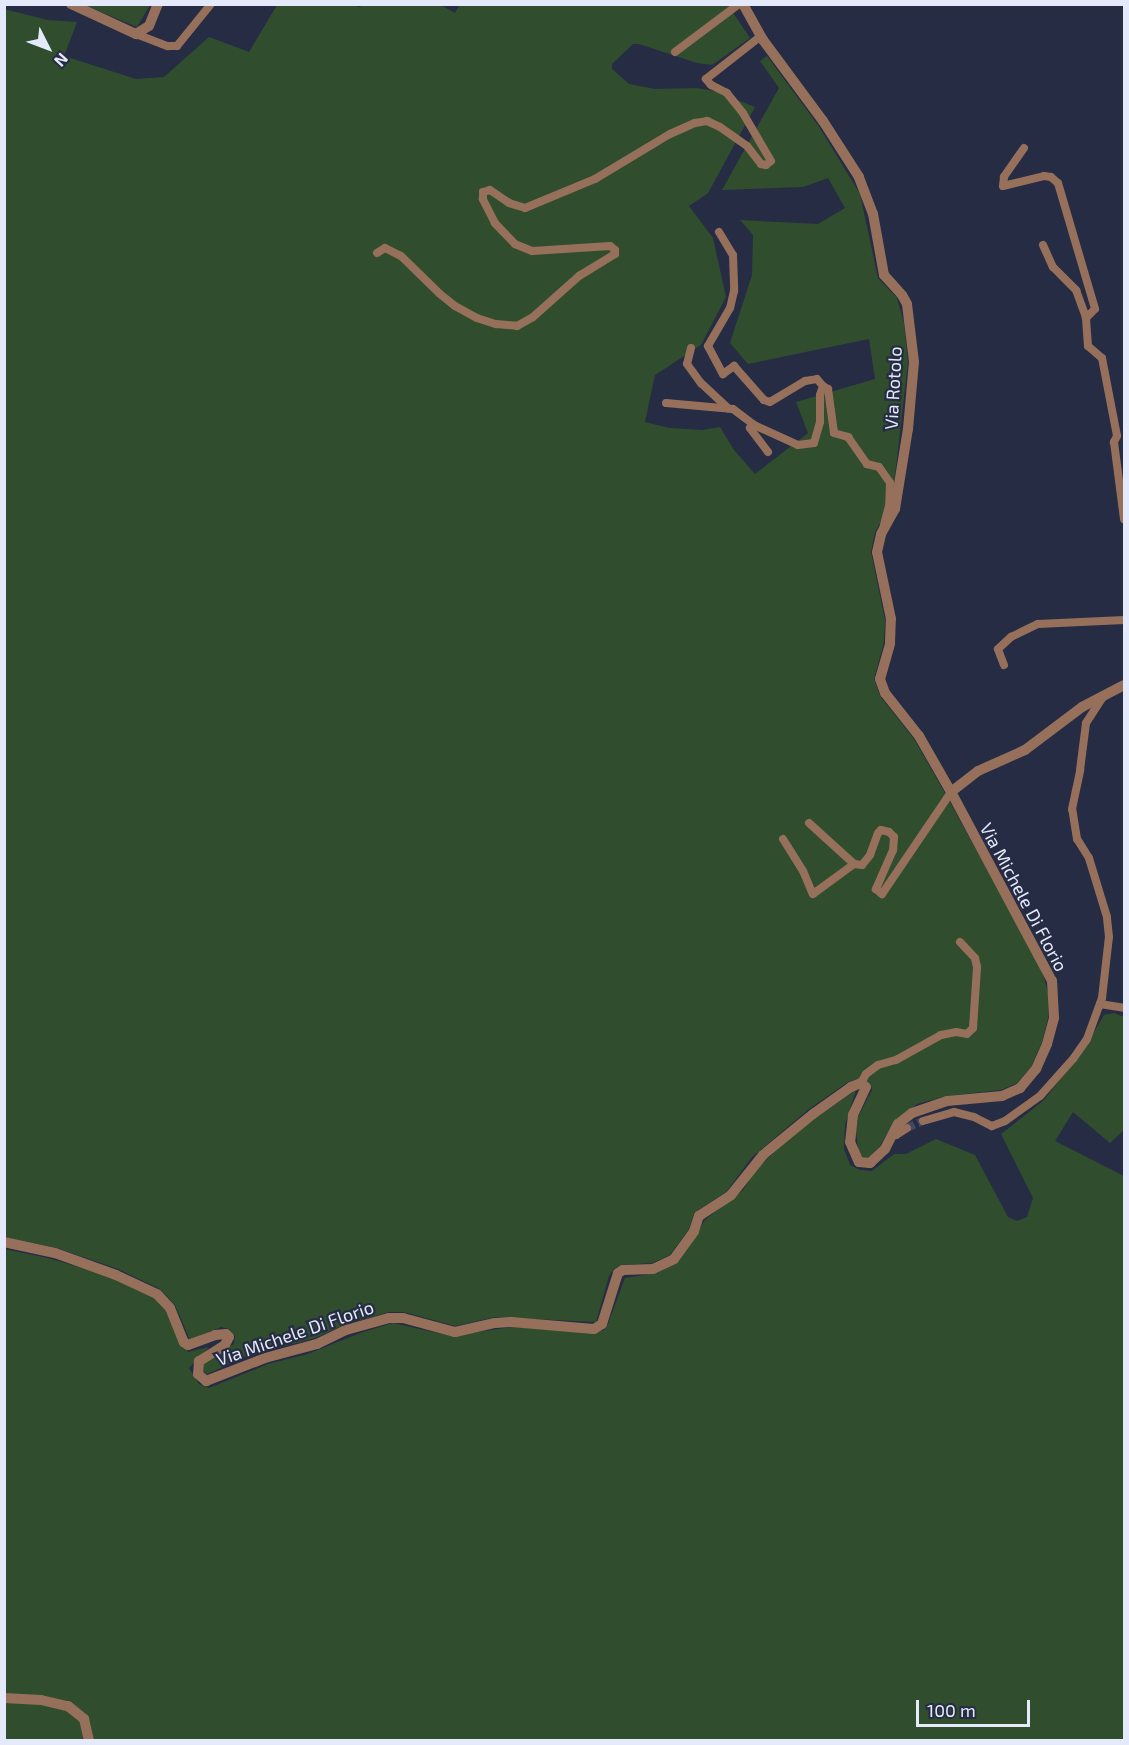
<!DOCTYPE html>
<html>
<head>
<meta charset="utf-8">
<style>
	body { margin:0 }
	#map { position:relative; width:1129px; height:1745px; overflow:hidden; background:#262c44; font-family:"Exo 2",sans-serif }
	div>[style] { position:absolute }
	.green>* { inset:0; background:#304e2e }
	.minor-tunnel>* { height:8px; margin-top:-4px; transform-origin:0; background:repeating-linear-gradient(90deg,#42485f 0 8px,transparent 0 12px) }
	.minor>* { height:8px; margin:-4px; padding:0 4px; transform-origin:4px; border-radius:4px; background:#97705b }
	.tertiary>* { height:10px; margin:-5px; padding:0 5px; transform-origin:5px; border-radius:5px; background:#97705b }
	span { translate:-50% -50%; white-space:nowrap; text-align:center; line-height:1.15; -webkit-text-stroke:4.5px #262c44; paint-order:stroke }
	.street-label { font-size:18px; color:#e4eaf9 }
	.frame { position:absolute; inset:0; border:6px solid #e4eaf9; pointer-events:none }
	.north { position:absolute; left:18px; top:18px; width:60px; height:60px; -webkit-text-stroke:4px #262c44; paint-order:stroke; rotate:132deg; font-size:16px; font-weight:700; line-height:24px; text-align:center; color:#e4eaf9 }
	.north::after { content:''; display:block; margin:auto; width:21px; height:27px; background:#e4eaf9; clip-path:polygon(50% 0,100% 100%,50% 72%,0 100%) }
	.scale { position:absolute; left:916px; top:1700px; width:114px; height:27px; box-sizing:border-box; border:3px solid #e4eaf9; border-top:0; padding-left:8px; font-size:18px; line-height:21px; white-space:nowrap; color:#e4eaf9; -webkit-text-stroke:4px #262c44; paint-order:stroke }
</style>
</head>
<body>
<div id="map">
	<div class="green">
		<div style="clip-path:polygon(350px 4px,360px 7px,365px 4px,439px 4px,455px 13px,460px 4px,728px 5px,750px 38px,712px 65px,697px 63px,639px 44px,633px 44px,612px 64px,612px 69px,629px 84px,655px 89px,697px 88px,714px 91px,755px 107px,708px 193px,689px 206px,713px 238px,726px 297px,701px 345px,655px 375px,645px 422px,669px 428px,703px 430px,720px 427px,734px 450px,755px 474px,808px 433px,796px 402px,875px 379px,869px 339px,748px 364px,730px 343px,752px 275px,753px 235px,740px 220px,818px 224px,845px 208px,828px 178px,803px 187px,722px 190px,779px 88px,760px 61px,767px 56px,818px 125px,860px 194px,878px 278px,897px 298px,904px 323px,908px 362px,895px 475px,889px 507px,875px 532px,871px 552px,885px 620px,884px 642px,874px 679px,880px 696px,914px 739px,946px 795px,1041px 968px,1049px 995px,1048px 1018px,1042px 1042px,1031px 1067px,1017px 1083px,1001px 1090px,946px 1096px,917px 1104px,894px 1121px,880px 1146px,868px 1158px,862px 1157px,858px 1149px,856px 1131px,858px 1117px,872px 1090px,871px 1085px,862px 1077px,848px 1082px,809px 1109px,752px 1157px,727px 1191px,694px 1213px,689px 1229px,670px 1255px,652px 1263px,621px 1265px,614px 1269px,609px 1276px,596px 1322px,495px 1317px,455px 1326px,404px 1312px,389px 1312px,344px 1325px,315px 1338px,247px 1356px,207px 1374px,203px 1371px,204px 1363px,234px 1344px,235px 1336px,229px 1329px,221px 1327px,190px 1340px,175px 1305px,160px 1289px,118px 1269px,57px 1248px,5px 1237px,4px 9px,48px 20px,77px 22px,64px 56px,136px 79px,164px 77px,209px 37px,249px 52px,277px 5px)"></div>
		<div style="clip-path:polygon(84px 5px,150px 5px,137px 27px)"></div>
		<div style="clip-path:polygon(1114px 1013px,1124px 1017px,1124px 1130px,1110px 1143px,1073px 1112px,1055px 1141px,1124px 1176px,1124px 1740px,92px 1740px,82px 1712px,5px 1693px,4px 1249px,48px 1258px,109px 1276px,151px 1295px,160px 1301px,188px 1352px,209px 1347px,189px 1368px,199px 1384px,209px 1388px,268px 1364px,308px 1354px,360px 1333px,393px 1323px,451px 1336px,512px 1327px,594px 1333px,604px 1330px,608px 1324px,625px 1278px,657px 1273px,686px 1251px,705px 1220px,743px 1190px,758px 1167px,800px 1129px,856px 1090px,845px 1125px,844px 1149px,850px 1165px,860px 1170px,872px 1171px,894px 1154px,906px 1154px,936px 1139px,975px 1155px,1008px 1217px,1017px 1221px,1027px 1217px,1033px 1198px,1001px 1134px,1043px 1101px,1083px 1051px,1104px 1015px)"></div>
		<div style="clip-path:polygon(4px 1702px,40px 1704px,66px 1710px,81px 1721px,84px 1740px,5px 1740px)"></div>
	</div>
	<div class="minor-tunnel">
		<div style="left:907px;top:1128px;width:17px;rotate:-24deg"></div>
	</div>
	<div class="minor">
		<div style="left:136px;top:34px;width:34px;rotate:21deg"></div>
		<div style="left:168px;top:46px;width:9px"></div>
		<div style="left:177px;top:46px;width:54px;rotate:-51deg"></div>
		<div style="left:675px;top:52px;width:80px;rotate:-36.9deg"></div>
		<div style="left:1024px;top:148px;width:35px;rotate:125deg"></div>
		<div style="left:1004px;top:177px;width:9px;rotate:96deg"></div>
		<div style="left:1003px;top:186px;width:42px;rotate:-13.7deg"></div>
		<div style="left:1044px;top:176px;width:7px;rotate:8deg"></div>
		<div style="left:1051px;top:177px;width:9px;rotate:41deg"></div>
		<div style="left:1058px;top:183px;width:131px;rotate:73.6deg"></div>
		<div style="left:1095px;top:309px;width:13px;rotate:135deg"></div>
		<div style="left:1086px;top:318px;width:28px;rotate:86deg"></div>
		<div style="left:1088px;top:346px;width:18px;rotate:41deg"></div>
		<div style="left:1102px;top:358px;width:79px;rotate:79.1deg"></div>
		<div style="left:1117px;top:436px;width:7px;rotate:117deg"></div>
		<div style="left:1114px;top:442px;width:78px;rotate:82.6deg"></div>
		<div style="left:719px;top:232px;width:27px;rotate:59deg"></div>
		<div style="left:733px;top:255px;width:36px;rotate:88deg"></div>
		<div style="left:734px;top:291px;width:17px;rotate:103deg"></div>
		<div style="left:730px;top:308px;width:44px;rotate:120.1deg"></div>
		<div style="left:708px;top:346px;width:32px;rotate:62deg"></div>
		<div style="left:723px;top:374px;width:14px;rotate:-36deg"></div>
		<div style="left:734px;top:366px;width:45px;rotate:48.6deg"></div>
		<div style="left:764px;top:400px;width:6px;rotate:18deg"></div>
		<div style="left:770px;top:402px;width:41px;rotate:-31deg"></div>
		<div style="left:805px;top:381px;width:12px;rotate:-9deg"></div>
		<div style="left:817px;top:379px;width:9px;rotate:49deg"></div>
		<div style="left:1043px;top:245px;width:24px;rotate:66deg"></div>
		<div style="left:1053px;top:267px;width:33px;rotate:45deg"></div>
		<div style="left:1076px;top:290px;width:30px;rotate:70deg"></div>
		<div style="left:377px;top:253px;width:9px;rotate:-32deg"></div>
		<div style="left:385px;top:248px;width:18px;rotate:27deg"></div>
		<div style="left:401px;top:256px;width:54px;rotate:44.3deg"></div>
		<div style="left:440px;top:294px;width:19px;rotate:39deg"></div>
		<div style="left:455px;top:306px;width:25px;rotate:29deg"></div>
		<div style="left:477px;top:318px;width:20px;rotate:18deg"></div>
		<div style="left:496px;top:324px;width:21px;rotate:5deg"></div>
		<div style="left:517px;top:326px;width:18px;rotate:-29deg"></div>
		<div style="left:533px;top:317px;width:62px;rotate:-41.7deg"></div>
		<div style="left:579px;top:276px;width:42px;rotate:-31.4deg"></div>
		<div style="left:615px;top:254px;width:4px;rotate:-90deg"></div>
		<div style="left:615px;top:250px;width:6px;rotate:-141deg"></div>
		<div style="left:610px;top:246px;width:78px;rotate:176.3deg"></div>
		<div style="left:532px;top:251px;width:18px;rotate:-158deg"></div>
		<div style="left:515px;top:244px;width:29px;rotate:-134deg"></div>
		<div style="left:495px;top:223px;width:27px;rotate:-117deg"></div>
		<div style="left:483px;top:199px;width:7px;rotate:-90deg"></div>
		<div style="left:483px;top:192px;width:7px;rotate:-16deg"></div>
		<div style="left:490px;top:190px;width:23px;rotate:34deg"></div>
		<div style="left:509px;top:203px;width:17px;rotate:17deg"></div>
		<div style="left:525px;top:208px;width:76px;rotate:-22.5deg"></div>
		<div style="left:595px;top:179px;width:87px;rotate:-31deg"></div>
		<div style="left:670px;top:134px;width:27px;rotate:-24deg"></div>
		<div style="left:695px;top:123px;width:12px;rotate:-9deg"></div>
		<div style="left:707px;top:121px;width:14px;rotate:25deg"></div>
		<div style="left:720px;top:127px;width:33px;rotate:35deg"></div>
		<div style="left:747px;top:146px;width:23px;rotate:52deg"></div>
		<div style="left:761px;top:164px;width:5px;rotate:11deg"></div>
		<div style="left:766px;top:165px;width:6px;rotate:-39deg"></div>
		<div style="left:771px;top:161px;width:56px;rotate:-120.3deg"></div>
		<div style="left:743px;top:113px;width:26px;rotate:-129deg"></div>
		<div style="left:727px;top:93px;width:18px;rotate:-153deg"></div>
		<div style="left:711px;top:85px;width:8px;rotate:-130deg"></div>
		<div style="left:706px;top:79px;width:70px;rotate:-38deg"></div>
		<div style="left:691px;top:348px;width:16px;rotate:104deg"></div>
		<div style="left:687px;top:364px;width:24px;rotate:54deg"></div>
		<div style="left:701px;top:383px;width:37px;rotate:43deg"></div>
		<div style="left:666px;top:403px;width:67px;rotate:5.1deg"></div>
		<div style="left:733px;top:409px;width:26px;rotate:37deg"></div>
		<div style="left:768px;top:452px;width:30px;rotate:-127deg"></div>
		<div style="left:750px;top:428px;width:5px;rotate:-37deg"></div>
		<div style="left:754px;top:425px;width:48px;rotate:24.4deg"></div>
		<div style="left:798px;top:445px;width:16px;rotate:-7deg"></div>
		<div style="left:814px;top:443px;width:22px;rotate:-74deg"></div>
		<div style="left:820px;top:422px;width:27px;rotate:-90deg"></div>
		<div style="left:820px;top:395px;width:9px;rotate:-72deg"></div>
		<div style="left:823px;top:386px;width:6px;rotate:31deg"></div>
		<div style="left:828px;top:389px;width:44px;rotate:82.2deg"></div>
		<div style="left:834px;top:433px;width:15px;rotate:16deg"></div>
		<div style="left:848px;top:437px;width:33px;rotate:55deg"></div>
		<div style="left:867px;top:464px;width:12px;rotate:14deg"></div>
		<div style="left:879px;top:467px;width:19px;rotate:55deg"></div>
		<div style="left:890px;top:483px;width:23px;rotate:92deg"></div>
		<div style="left:889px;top:506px;width:20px;rotate:105deg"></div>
		<div style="left:1004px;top:665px;width:17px;rotate:-111deg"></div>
		<div style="left:998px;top:649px;width:18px;rotate:-43deg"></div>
		<div style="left:1011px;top:637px;width:30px;rotate:-26deg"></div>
		<div style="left:1038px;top:624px;width:86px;rotate:-2.7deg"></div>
		<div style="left:809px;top:823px;width:61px;rotate:42.3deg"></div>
		<div style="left:783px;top:839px;width:38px;rotate:58deg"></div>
		<div style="left:803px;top:871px;width:25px;rotate:67deg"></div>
		<div style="left:813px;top:894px;width:51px;rotate:-36.2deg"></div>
		<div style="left:854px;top:864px;width:8px;rotate:7deg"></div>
		<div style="left:862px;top:865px;width:13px;rotate:-51deg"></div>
		<div style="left:870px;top:855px;width:23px;rotate:-70deg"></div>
		<div style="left:878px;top:833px;width:4px;rotate:-45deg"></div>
		<div style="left:881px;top:830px;width:8px;rotate:14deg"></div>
		<div style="left:889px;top:832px;width:7px;rotate:45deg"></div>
		<div style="left:894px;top:837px;width:13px;rotate:94deg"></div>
		<div style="left:893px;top:850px;width:43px;rotate:113.6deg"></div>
		<div style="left:876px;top:889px;width:8px;rotate:40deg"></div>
		<div style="left:882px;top:894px;width:123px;rotate:-55.9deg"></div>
		<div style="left:1100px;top:1004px;width:24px;rotate:9deg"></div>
		<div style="left:861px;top:1083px;width:10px;rotate:-61deg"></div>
		<div style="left:866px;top:1074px;width:15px;rotate:-37deg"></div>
		<div style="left:878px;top:1065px;width:19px;rotate:-16deg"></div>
		<div style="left:896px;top:1060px;width:51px;rotate:-29.1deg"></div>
		<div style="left:941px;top:1035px;width:15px;rotate:-11deg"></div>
		<div style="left:956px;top:1032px;width:11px;rotate:10deg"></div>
		<div style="left:967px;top:1034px;width:8px;rotate:-45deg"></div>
		<div style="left:973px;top:1028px;width:61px;rotate:-86.2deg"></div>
		<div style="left:977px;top:967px;width:9px;rotate:-103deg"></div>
		<div style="left:975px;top:958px;width:22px;rotate:-133deg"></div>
		<div style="left:923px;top:1121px;width:32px;rotate:-16deg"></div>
		<div style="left:954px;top:1112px;width:21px;rotate:14deg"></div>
		<div style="left:974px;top:1117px;width:20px;rotate:27deg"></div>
		<div style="left:992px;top:1126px;width:14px;rotate:-21deg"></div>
		<div style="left:1005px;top:1121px;width:43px;rotate:-35.5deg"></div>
		<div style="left:1040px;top:1096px;width:50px;rotate:-48.3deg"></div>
		<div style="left:1073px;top:1059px;width:24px;rotate:-55deg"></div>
		<div style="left:1087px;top:1039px;width:44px;rotate:-69.9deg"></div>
		<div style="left:1102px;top:998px;width:61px;rotate:-83.5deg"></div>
		<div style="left:1109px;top:937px;width:20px;rotate:-96deg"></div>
		<div style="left:1107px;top:917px;width:62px;rotate:-107deg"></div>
		<div style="left:1089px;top:858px;width:22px;rotate:-122deg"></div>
		<div style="left:1077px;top:839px;width:30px;rotate:-99deg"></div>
		<div style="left:1072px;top:809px;width:40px;rotate:-78deg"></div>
		<div style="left:1080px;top:770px;width:47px;rotate:-82.7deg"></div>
		<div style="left:1086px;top:723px;width:31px;rotate:-57deg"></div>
		<div style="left:892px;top:1134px;width:4px;rotate:14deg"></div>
		<div style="left:896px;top:1135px;width:13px;rotate:-32deg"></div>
	</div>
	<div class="tertiary">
		<div style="left:71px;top:4px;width:72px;rotate:24.8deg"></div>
		<div style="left:136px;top:34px;width:15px;rotate:-32deg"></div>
		<div style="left:149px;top:26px;width:24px;rotate:-68deg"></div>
		<div style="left:951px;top:792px;width:34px;rotate:-38deg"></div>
		<div style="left:978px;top:771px;width:51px;rotate:-24.1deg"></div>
		<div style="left:1025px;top:750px;width:71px;rotate:-37deg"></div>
		<div style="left:1082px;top:707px;width:47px;rotate:-27.6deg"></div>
		<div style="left:4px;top:1242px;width:52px;rotate:12.2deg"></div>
		<div style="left:55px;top:1253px;width:65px;rotate:19.8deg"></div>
		<div style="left:116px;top:1275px;width:45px;rotate:24.9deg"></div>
		<div style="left:157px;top:1294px;width:19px;rotate:47deg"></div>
		<div style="left:170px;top:1308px;width:37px;rotate:68deg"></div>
		<div style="left:184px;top:1342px;width:5px;rotate:37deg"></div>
		<div style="left:188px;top:1345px;width:29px;rotate:-20deg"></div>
		<div style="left:215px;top:1335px;width:11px;rotate:-5deg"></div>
		<div style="left:226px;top:1334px;width:4px;rotate:45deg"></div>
		<div style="left:229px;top:1337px;width:9px;rotate:117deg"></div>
		<div style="left:225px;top:1345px;width:31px;rotate:148deg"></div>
		<div style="left:199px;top:1361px;width:13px;rotate:94deg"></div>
		<div style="left:198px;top:1374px;width:11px;rotate:41deg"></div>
		<div style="left:206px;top:1381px;width:63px;rotate:-21.3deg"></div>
		<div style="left:265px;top:1358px;width:54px;rotate:-15.1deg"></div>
		<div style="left:317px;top:1344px;width:32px;rotate:-26deg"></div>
		<div style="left:346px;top:1330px;width:45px;rotate:-15.6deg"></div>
		<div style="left:389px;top:1318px;width:14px"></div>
		<div style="left:403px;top:1318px;width:54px;rotate:15.1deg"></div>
		<div style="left:455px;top:1332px;width:41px;rotate:-12.7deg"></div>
		<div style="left:495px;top:1323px;width:16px;rotate:-4deg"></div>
		<div style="left:511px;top:1322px;width:83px;rotate:4.8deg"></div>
		<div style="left:594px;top:1329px;width:9px;rotate:-32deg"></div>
		<div style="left:602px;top:1324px;width:53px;rotate:-72.6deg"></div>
		<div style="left:618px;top:1273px;width:6px;rotate:-31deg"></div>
		<div style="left:623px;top:1270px;width:30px;rotate:-2deg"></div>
		<div style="left:653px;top:1269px;width:23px;rotate:-25deg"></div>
		<div style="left:674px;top:1259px;width:34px;rotate:-54deg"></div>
		<div style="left:694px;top:1231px;width:16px;rotate:-72deg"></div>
		<div style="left:699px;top:1216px;width:38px;rotate:-33deg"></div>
		<div style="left:731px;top:1195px;width:51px;rotate:-51.3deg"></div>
		<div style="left:763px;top:1155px;width:65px;rotate:-39.4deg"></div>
		<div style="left:813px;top:1114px;width:47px;rotate:-35.4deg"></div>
		<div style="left:851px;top:1087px;width:11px;rotate:-22deg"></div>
		<div style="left:861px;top:1083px;width:6px;rotate:39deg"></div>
		<div style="left:866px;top:1087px;width:31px;rotate:115deg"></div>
		<div style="left:853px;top:1115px;width:27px;rotate:96deg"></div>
		<div style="left:850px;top:1142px;width:22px;rotate:66deg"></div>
		<div style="left:859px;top:1162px;width:11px;rotate:5deg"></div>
		<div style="left:870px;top:1163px;width:21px;rotate:-43deg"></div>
		<div style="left:885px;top:1149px;width:28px;rotate:-63deg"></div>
		<div style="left:898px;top:1124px;width:18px;rotate:-38deg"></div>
		<div style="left:912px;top:1113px;width:37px;rotate:-19deg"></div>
		<div style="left:947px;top:1101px;width:55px;rotate:-5.2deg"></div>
		<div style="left:1002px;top:1096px;width:20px;rotate:-24deg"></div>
		<div style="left:1020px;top:1088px;width:25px;rotate:-50deg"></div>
		<div style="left:1036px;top:1069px;width:27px;rotate:-66deg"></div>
		<div style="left:1047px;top:1044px;width:27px;rotate:-75deg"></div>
		<div style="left:1054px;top:1018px;width:37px;rotate:-93deg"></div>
		<div style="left:1052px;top:981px;width:214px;rotate:-118.1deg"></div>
		<div style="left:951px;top:792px;width:64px;rotate:-119.7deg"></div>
		<div style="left:919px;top:736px;width:55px;rotate:-128.3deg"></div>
		<div style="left:885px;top:693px;width:15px;rotate:-110deg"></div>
		<div style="left:880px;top:679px;width:37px;rotate:-74deg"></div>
		<div style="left:890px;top:643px;width:24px;rotate:-88deg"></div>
		<div style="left:891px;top:619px;width:68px;rotate:-101.8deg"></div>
		<div style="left:877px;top:552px;width:18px;rotate:-77deg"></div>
		<div style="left:881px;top:534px;width:29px;rotate:-61deg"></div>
		<div style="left:895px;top:509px;width:81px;rotate:-80.8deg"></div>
		<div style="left:908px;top:429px;width:67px;rotate:-84.9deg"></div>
		<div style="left:914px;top:362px;width:58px;rotate:-96.9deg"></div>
		<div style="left:907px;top:304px;width:10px;rotate:-119deg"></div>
		<div style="left:902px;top:295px;width:27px;rotate:-132deg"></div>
		<div style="left:884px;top:275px;width:62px;rotate:-100.2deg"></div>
		<div style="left:873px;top:214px;width:40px;rotate:-111deg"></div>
		<div style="left:859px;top:177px;width:67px;rotate:-122.7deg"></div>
		<div style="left:823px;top:121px;width:101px;rotate:-126.5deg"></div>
		<div style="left:763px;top:40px;width:41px;rotate:-119.1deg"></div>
		<div style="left:4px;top:1698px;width:37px;rotate:3deg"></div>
		<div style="left:41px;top:1700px;width:28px;rotate:13deg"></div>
		<div style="left:68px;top:1706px;width:21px;rotate:39deg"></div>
		<div style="left:84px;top:1719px;width:22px;rotate:77deg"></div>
	</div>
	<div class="street-label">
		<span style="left:893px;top:388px;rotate:-87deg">Via Rotolo</span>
		<span style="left:1024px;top:897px;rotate:62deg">Via Michele Di Florio</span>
		<span style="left:295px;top:1333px;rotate:-19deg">Via Michele Di Florio</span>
	</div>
	<div class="frame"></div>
	<div class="north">N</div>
	<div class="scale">100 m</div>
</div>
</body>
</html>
